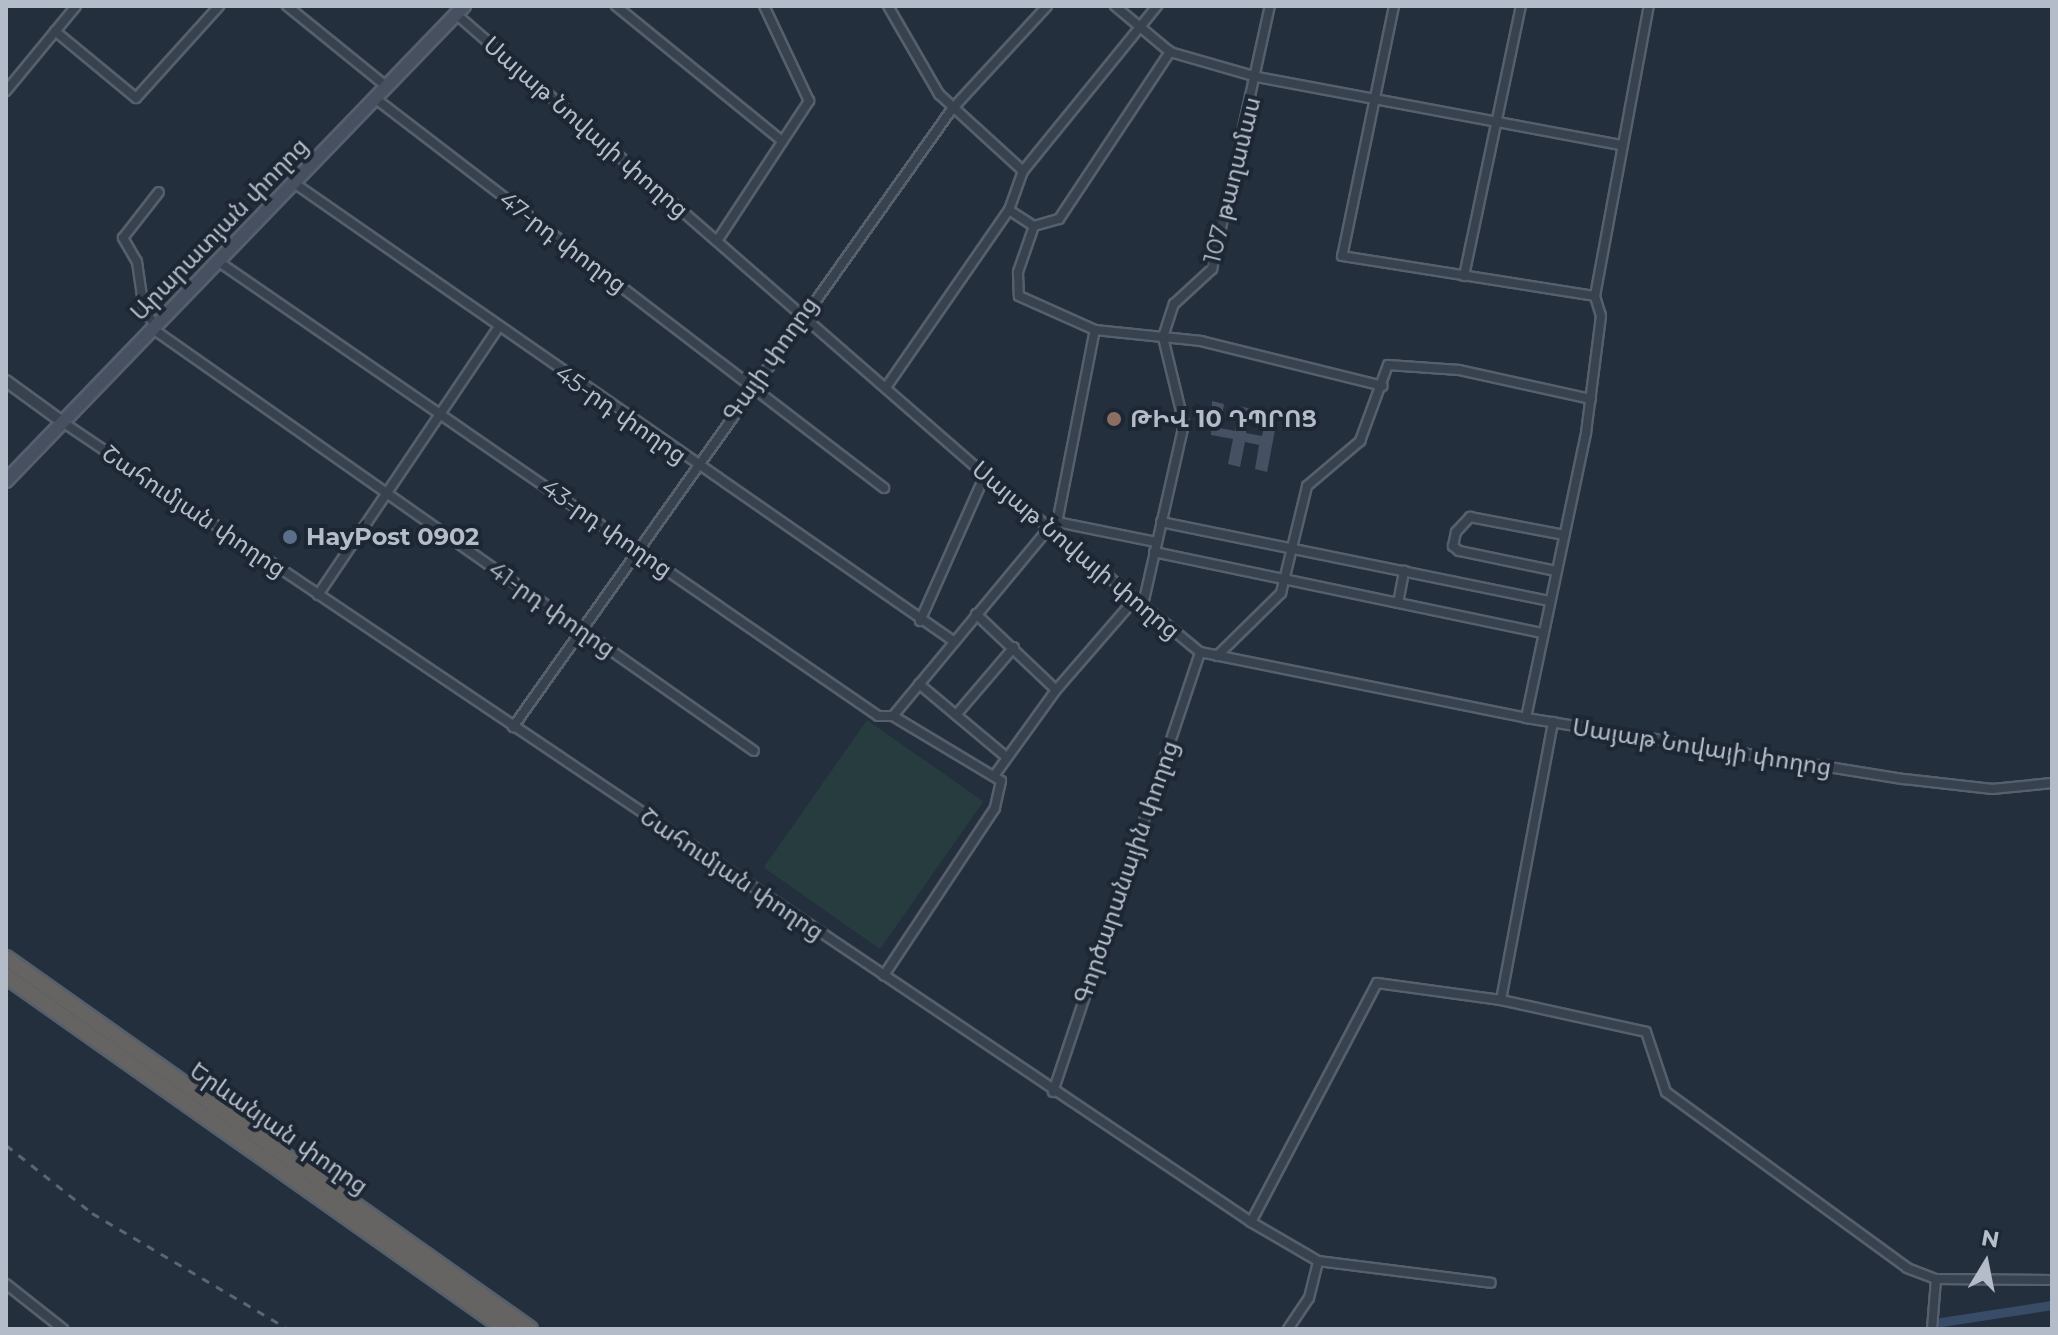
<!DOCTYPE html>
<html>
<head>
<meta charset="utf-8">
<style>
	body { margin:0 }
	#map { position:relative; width:2058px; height:1335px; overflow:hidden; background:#242f3e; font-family:Montserrat,"Noto Sans Armenian",sans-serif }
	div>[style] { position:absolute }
	.green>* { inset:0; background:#263c3f; transform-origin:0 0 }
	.canal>* { height:9px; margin:-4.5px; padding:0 4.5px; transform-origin:4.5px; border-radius:4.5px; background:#394c67 }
	.building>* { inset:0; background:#455162 }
	.roads { filter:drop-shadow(2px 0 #565f6c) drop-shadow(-2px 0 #565f6c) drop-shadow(0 2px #565f6c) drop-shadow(0 -2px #565f6c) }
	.minor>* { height:8px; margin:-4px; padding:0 4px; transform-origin:4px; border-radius:4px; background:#38414e }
	.tertiary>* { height:10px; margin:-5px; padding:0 5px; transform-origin:5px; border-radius:5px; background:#38414e }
	.secondary>* { height:12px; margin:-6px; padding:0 6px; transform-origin:6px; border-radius:6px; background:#465061 }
	.trunk>* { height:14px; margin:-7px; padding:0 7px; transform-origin:7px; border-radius:7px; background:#656462 }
	.rail>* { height:3px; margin-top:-1.5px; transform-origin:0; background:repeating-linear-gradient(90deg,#5a6575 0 8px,transparent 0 16px) }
	.dots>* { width:22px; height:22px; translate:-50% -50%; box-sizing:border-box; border:4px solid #1d2633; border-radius:50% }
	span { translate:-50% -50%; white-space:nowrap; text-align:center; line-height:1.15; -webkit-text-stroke:8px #1d2633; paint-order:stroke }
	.street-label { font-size:24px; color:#b4bcc9 }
	.poi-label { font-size:24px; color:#b4bcc9; font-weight:700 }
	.left { translate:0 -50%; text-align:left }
	.frame { position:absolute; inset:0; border:8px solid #b4bcc9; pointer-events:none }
	.north { position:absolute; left:1946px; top:1223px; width:80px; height:80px; -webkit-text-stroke:6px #1d2633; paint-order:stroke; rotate:10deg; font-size:22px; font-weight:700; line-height:32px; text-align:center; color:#b4bcc9 }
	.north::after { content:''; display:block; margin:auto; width:28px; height:36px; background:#b4bcc9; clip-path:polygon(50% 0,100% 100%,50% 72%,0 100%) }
</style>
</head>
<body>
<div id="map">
	<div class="green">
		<div style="left:867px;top:720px;width:142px;height:180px;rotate:35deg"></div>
	</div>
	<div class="canal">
		<div style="left:1941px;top:1322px;width:112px;rotate:-8.7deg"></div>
	</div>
	<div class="building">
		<div style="clip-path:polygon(1212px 401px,1224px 404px,1220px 428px,1235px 431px,1239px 406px,1251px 409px,1246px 433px,1262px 436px,1267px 411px,1278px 414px,1267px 472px,1255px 469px,1259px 445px,1245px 442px,1240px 467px,1228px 464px,1233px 439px,1211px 435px)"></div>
	</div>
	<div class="roads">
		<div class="minor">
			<div style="left:287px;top:6px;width:129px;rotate:39deg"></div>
			<div style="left:616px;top:6px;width:214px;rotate:39.1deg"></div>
			<div style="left:888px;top:6px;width:102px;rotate:59.9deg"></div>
			<div style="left:939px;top:94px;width:114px;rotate:42.5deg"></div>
			<div style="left:1115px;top:6px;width:72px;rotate:39.9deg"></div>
			<div style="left:1170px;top:52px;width:91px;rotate:16deg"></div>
			<div style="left:1257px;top:77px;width:370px;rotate:10.6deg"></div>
			<div style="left:1394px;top:6px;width:255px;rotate:101.7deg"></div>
			<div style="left:1342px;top:256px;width:256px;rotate:9deg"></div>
			<div style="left:456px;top:14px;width:702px;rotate:41.07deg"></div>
			<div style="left:985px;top:475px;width:278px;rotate:39.5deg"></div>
			<div style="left:1200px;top:652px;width:333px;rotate:11.4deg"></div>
			<div style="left:1526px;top:718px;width:383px;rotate:9.2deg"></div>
			<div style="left:1904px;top:779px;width:89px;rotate:6.5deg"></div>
			<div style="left:1992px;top:789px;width:60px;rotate:-5.7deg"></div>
			<div style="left:55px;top:31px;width:105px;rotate:39.6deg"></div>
			<div style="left:136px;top:98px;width:124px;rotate:-47.9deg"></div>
			<div style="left:6px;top:91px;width:110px;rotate:-50.5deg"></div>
			<div style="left:376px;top:99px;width:640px;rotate:37.44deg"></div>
			<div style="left:294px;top:183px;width:801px;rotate:34.78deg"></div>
			<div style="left:1009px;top:210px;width:30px;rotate:33deg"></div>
			<div style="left:1034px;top:226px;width:26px;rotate:-16deg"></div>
			<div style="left:1059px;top:219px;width:201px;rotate:-56.4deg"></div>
			<div style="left:1034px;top:226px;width:49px;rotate:109.2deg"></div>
			<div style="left:1018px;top:272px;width:24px;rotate:88deg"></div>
			<div style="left:1019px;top:296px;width:83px;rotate:24.1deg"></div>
			<div style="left:717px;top:241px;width:168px;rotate:-56.7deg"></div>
			<div style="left:809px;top:101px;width:105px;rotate:-115.3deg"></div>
			<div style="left:219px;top:262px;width:800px;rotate:34.56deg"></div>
			<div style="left:878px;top:716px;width:15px"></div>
			<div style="left:893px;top:716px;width:126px;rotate:31deg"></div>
			<div style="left:1001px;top:781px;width:28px;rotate:103deg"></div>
			<div style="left:995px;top:808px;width:201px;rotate:123.6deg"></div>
			<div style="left:1464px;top:276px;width:276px;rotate:-78.1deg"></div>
			<div style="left:156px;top:326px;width:20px;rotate:-127deg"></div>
			<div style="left:144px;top:310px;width:49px;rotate:-98.3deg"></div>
			<div style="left:137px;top:262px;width:28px;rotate:-120deg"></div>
			<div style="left:123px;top:238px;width:58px;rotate:-52deg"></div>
			<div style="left:153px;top:329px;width:734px;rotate:35.08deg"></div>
			<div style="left:887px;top:386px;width:214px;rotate:-55.3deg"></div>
			<div style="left:1009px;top:210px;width:41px;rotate:-70.3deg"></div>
			<div style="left:1023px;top:171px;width:213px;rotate:-50.9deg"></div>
			<div style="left:61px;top:421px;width:1434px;rotate:33.94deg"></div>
			<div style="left:1251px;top:1222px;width:78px;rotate:30.2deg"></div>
			<div style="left:1318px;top:1261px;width:174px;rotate:7.2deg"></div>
			<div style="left:1057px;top:522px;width:101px;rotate:11.4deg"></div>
			<div style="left:1161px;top:522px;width:397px;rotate:11.5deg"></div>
			<div style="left:1055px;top:533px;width:207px;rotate:-78.9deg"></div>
			<div style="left:1095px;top:330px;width:107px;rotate:5.9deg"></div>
			<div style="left:1201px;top:341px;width:187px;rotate:13.9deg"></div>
			<div style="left:1154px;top:552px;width:397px;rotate:11.8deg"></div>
			<div style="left:1556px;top:571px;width:99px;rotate:-168.3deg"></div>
			<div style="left:1459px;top:551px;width:8px;rotate:-140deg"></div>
			<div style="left:1453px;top:546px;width:14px;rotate:-78deg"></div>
			<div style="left:1456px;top:532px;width:21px;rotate:-47deg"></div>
			<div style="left:1470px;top:517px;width:96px;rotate:10.8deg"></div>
			<div style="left:318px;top:595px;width:322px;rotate:-56deg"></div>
			<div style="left:1398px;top:603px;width:33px;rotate:-79deg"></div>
			<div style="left:1142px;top:609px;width:190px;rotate:-77.2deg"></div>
			<div style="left:1184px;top:424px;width:89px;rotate:-103.6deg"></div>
			<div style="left:1163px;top:337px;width:35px;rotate:-72deg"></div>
			<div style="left:1174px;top:304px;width:52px;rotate:-42.6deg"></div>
			<div style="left:1212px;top:269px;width:269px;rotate:-77.6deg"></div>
			<div style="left:976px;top:614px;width:110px;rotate:43.5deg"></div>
			<div style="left:1056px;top:690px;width:106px;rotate:125.8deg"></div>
			<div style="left:920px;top:621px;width:160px;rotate:-66deg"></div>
			<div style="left:1217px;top:656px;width:90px;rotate:-44.5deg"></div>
			<div style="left:1281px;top:593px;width:110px;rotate:-76.3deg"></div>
			<div style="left:1307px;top:486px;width:70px;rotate:-40.3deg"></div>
			<div style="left:1360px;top:441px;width:81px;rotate:-69.8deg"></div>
			<div style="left:1388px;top:365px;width:71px;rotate:4deg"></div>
			<div style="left:1459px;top:370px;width:135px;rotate:12.4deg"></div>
			<div style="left:919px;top:684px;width:112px;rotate:39.9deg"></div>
			<div style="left:1056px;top:690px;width:118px;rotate:-49.1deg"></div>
			<div style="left:956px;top:715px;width:89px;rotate:-49.5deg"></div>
			<div style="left:893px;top:716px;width:244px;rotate:-50.3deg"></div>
			<div style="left:1526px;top:718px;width:291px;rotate:-78.1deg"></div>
			<div style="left:1586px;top:433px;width:118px;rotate:-82.7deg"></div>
			<div style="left:1601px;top:316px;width:21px;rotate:-107deg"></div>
			<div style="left:1595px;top:296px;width:295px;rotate:-79.5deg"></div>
			<div style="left:513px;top:727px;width:758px;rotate:-54.61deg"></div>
			<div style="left:952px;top:109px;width:140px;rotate:-47.3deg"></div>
			<div style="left:1501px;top:1000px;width:283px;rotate:-79.4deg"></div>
			<div style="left:1053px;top:1092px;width:464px;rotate:-71.5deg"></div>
			<div style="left:1251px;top:1222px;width:270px;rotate:-62.2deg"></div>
			<div style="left:1377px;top:983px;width:125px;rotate:7.8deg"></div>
			<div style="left:1501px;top:1000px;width:148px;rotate:12.4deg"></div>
			<div style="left:1646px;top:1032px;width:63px;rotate:71.6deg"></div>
			<div style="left:1666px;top:1092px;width:298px;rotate:36.1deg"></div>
			<div style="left:1907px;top:1268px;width:31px;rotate:21deg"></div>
			<div style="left:6px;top:1284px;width:73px;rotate:38.3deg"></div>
			<div style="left:1288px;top:1329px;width:37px;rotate:-56deg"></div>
			<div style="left:1309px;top:1298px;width:38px;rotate:-76deg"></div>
			<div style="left:1932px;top:1329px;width:50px;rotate:-85.4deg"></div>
			<div style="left:1936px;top:1279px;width:116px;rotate:0.5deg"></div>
		</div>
		<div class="tertiary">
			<div style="left:6px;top:381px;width:68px;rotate:36deg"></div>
		</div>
		<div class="secondary">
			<div style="left:6px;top:481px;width:660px;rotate:-46.04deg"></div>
		</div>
		<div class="trunk">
			<div style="left:6px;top:958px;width:642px;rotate:35.3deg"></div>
			<div style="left:6px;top:976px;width:612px;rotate:35.22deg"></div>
		</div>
	</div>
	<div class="rail">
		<div style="left:6px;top:1145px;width:110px;rotate:38.3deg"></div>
		<div style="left:92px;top:1213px;width:228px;rotate:30.6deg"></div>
	</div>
	<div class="dots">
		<div style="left:1114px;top:419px;background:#8d6e63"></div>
		<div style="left:290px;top:537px;background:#5c6f8a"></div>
	</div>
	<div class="street-label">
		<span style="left:586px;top:127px;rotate:41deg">Սայաթ Նովայի փողոց</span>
		<span style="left:1232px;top:180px;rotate:-76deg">107 թաղամաս</span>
		<span style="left:219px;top:229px;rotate:-46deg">Արարատյան փողոց</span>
		<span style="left:563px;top:242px;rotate:37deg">47-րդ փողոց</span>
		<span style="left:770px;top:359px;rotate:-55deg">Գայի փողոց</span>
		<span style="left:621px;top:414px;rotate:35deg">45-րդ փողոց</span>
		<span style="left:194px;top:511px;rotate:34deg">Շահումյան փողոց</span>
		<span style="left:607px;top:528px;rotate:35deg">43-րդ փողոց</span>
		<span style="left:1076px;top:550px;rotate:40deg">Սայաթ Նովայի փողոց</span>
		<span style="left:552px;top:609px;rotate:35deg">41-րդ փողոց</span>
		<span style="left:1702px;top:747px;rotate:9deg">Սայաթ Նովայի փողոց</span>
		<span style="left:1126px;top:872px;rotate:-71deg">Գործարանային փողոց</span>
		<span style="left:732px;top:874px;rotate:34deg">Շահումյան փողոց</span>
		<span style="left:279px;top:1128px;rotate:35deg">Երևանյան փողոց</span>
	</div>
	<div class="poi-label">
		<span class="left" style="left:1130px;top:419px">ԹԻՎ 10 ԴՊՐՈՑ</span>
		<span class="left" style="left:306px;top:537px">HayPost 0902</span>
	</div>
	<div class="frame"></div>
	<div class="north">N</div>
</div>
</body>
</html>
